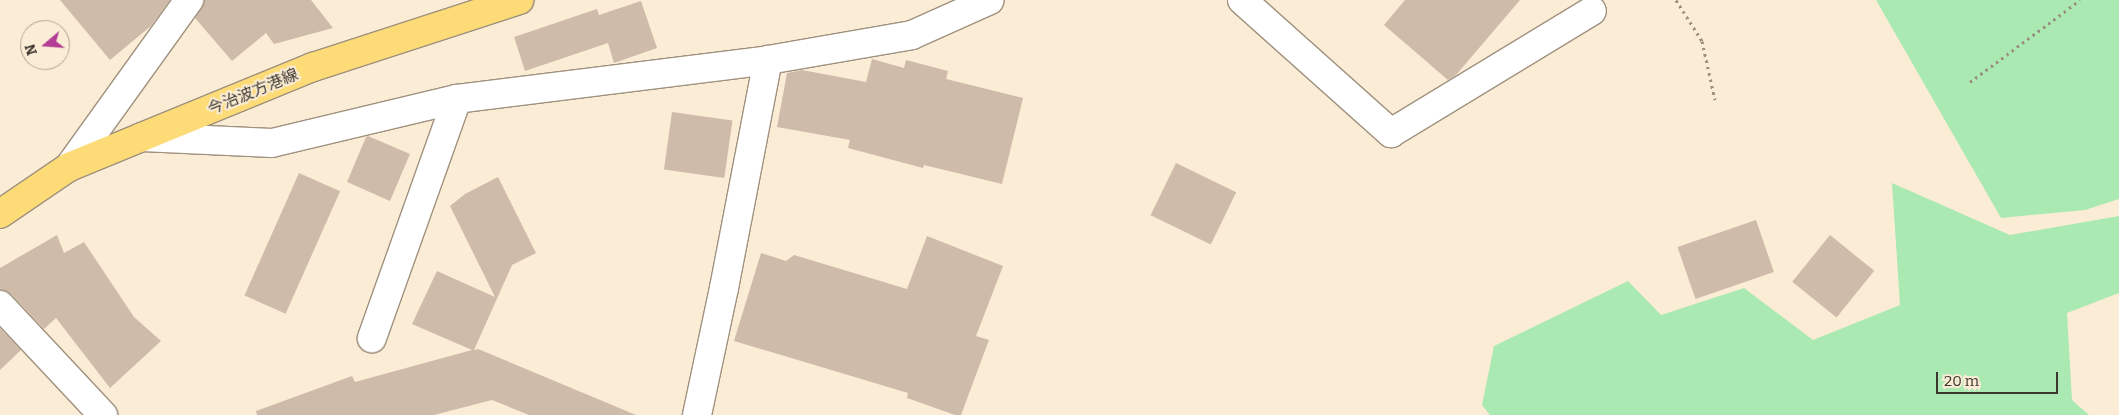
<!DOCTYPE html>
<html>
<head>
<meta charset="utf-8">
<style>
	body { margin:0 }
	#map { position:relative; width:2119px; height:415px; overflow:hidden; background:#fbecd6; font-family:Bitter,"Noto Sans JP",serif }
	div>[style] { position:absolute }
	.green>* { inset:0; background:#abe9b3 }
	.building>* { inset:0; background:#cfbbaa; transform-origin:0 0 }
	.path>* { height:3px; margin-top:-1.5px; transform-origin:0; background:repeating-linear-gradient(90deg,#9a8f80 0 2.5px,transparent 0 6.5px) }
	.roads { filter:drop-shadow(1px 0 #9f917e) drop-shadow(-1px 0 #9f917e) drop-shadow(0 1px #9f917e) drop-shadow(0 -1px #9f917e) }
	.minor>* { height:28px; margin:-14px; padding:0 14px; transform-origin:14px; border-radius:14px; background:#fff }
	.primary>* { height:28px; margin:-14px; padding:0 14px; transform-origin:14px; border-radius:14px; background:#fddb77 }
	span { translate:-50% -50%; white-space:nowrap; text-align:center; line-height:1.15; -webkit-text-stroke:4px #fbecd6; paint-order:stroke }
	.street-label { font-size:16px; color:#3c362e }
	.north { position:absolute; left:20px; top:20px; width:50px; height:50px; box-sizing:border-box; background:#fbecd6; border:1px solid #afa393; border-radius:50%; rotate:252deg; font-size:14px; font-weight:700; line-height:20px; text-align:center; color:#3c362e }
	.north::after { content:''; display:block; margin:auto; width:18px; height:22px; background:#b33e95; clip-path:polygon(50% 0,100% 100%,50% 72%,0 100%) }
	.scale { position:absolute; left:1936px; top:372px; width:122px; height:22px; box-sizing:border-box; border:2px solid #3c362e; border-top:0; padding-left:6px; font-size:15px; line-height:18px; white-space:nowrap; color:#3c362e; -webkit-text-stroke:4px #fbecd6; paint-order:stroke }
</style>
</head>
<body>
<div id="map">
	<div class="green">
		<div style="clip-path:polygon(1876px 0,2119px 0,2119px 199px,2085px 210px,2001px 218px)"></div>
		<div style="clip-path:polygon(1892px 183px,2010px 235px,2119px 216px,2119px 293px,2067px 313px,2072px 400px,2089px 415px,1490px 415px,1482px 405px,1494px 346px,1628px 281px,1661px 315px,1744px 288px,1813px 340px,1900px 305px)"></div>
	</div>
	<div class="building">
		<div style="clip-path:polygon(60px 0,170px 0,151px 26px,110px 60px)"></div>
		<div style="clip-path:polygon(204px 0,311px 0,333px 28px,274px 44px,266px 33px,232px 61px,195px 18px)"></div>
		<div style="clip-path:polygon(1405px 0,1520px 0,1456px 75px,1448px 80px,1384px 25px)"></div>
		<div style="clip-path:polygon(641px 1px,657px 48px,614px 63px,608px 43px,525px 71px,514px 37px,597px 9px,599px 15px)"></div>
		<div style="clip-path:polygon(872px 59px,904px 68px,906px 60px,948px 71px,946px 79px,1023px 98px,1002px 184px,924px 165px,923px 168px,848px 148px,850px 140px,777px 127px,787px 73px,802px 70px,866px 82px)"></div>
		<div style="left:672px;top:112px;width:61px;height:58px;rotate:8deg"></div>
		<div style="clip-path:polygon(368px 136px,410px 154px,390px 201px,347px 182px,366px 137px)"></div>
		<div style="left:1176px;top:163px;width:67px;height:58px;rotate:26deg"></div>
		<div style="left:299px;top:173px;width:45px;height:134px;rotate:24deg"></div>
		<div style="clip-path:polygon(498px 177px,536px 253px,512px 265px,474px 350px,478px 349px,636px 415px,529px 415px,492px 400px,434px 415px,257px 415px,256px 411px,352px 376px,355px 382px,472px 350px,412px 324px,437px 271px,495px 297px,450px 206px,465px 194px)"></div>
		<div style="left:1756px;top:220px;width:55px;height:83px;rotate:71deg"></div>
		<div style="clip-path:polygon(57px 235px,64px 253px,84px 242px,134px 317px,161px 341px,110px 388px,56px 318px,44px 329px,11px 294px,0 290px,0 268px)"></div>
		<div style="left:1830px;top:235px;width:57px;height:60px;rotate:39deg"></div>
		<div style="clip-path:polygon(927px 236px,1003px 266px,976px 336px,989px 340px,961px 415px,955px 415px,907px 398px,908px 393px,734px 341px,761px 253px,786px 261px,794px 255px,907px 289px)"></div>
		<div style="clip-path:polygon(0 328px,21px 350px,0 370px)"></div>
	</div>
	<div class="path">
		<div style="left:1676px;top:0;width:49px;rotate:57.6deg"></div>
		<div style="left:1702px;top:41px;width:60px;rotate:77.6deg"></div>
		<div style="left:1970px;top:82px;width:137px;rotate:-36.7deg"></div>
	</div>
	<div class="roads">
		<div class="minor">
			<div style="left:1242px;top:0;width:200px;rotate:41.8deg"></div>
			<div style="left:1391px;top:133px;width:235px;rotate:-31.3deg"></div>
			<div style="left:457px;top:99px;width:313px;rotate:-7.1deg"></div>
			<div style="left:768px;top:60px;width:146px;rotate:-9.8deg"></div>
			<div style="left:912px;top:35px;width:85px;rotate:-24.2deg"></div>
			<div style="left:142px;top:137px;width:130px;rotate:2.6deg"></div>
			<div style="left:272px;top:143px;width:190px;rotate:-13.4deg"></div>
			<div style="left:457px;top:99px;width:254px;rotate:109.6deg"></div>
			<div style="left:69px;top:167px;width:206px;rotate:-54.3deg"></div>
			<div style="left:0;top:305px;width:151px;rotate:46.9deg"></div>
			<div style="left:697px;top:415px;width:130px;rotate:-78deg"></div>
			<div style="left:724px;top:288px;width:232px;rotate:-79.1deg"></div>
		</div>
		<div class="primary">
			<div style="left:0;top:214px;width:83px;rotate:-34.3deg"></div>
			<div style="left:69px;top:167px;width:79px;rotate:-22.3deg"></div>
			<div style="left:142px;top:137px;width:185px;rotate:-22.3deg"></div>
			<div style="left:313px;top:67px;width:217px;rotate:-18deg"></div>
		</div>
	</div>
	<div class="street-label">
		<span style="left:253px;top:92px;rotate:-22deg">今治波方港線</span>
	</div>
	<div class="north">N</div>
	<div class="scale">20 m</div>
</div>
</body>
</html>
